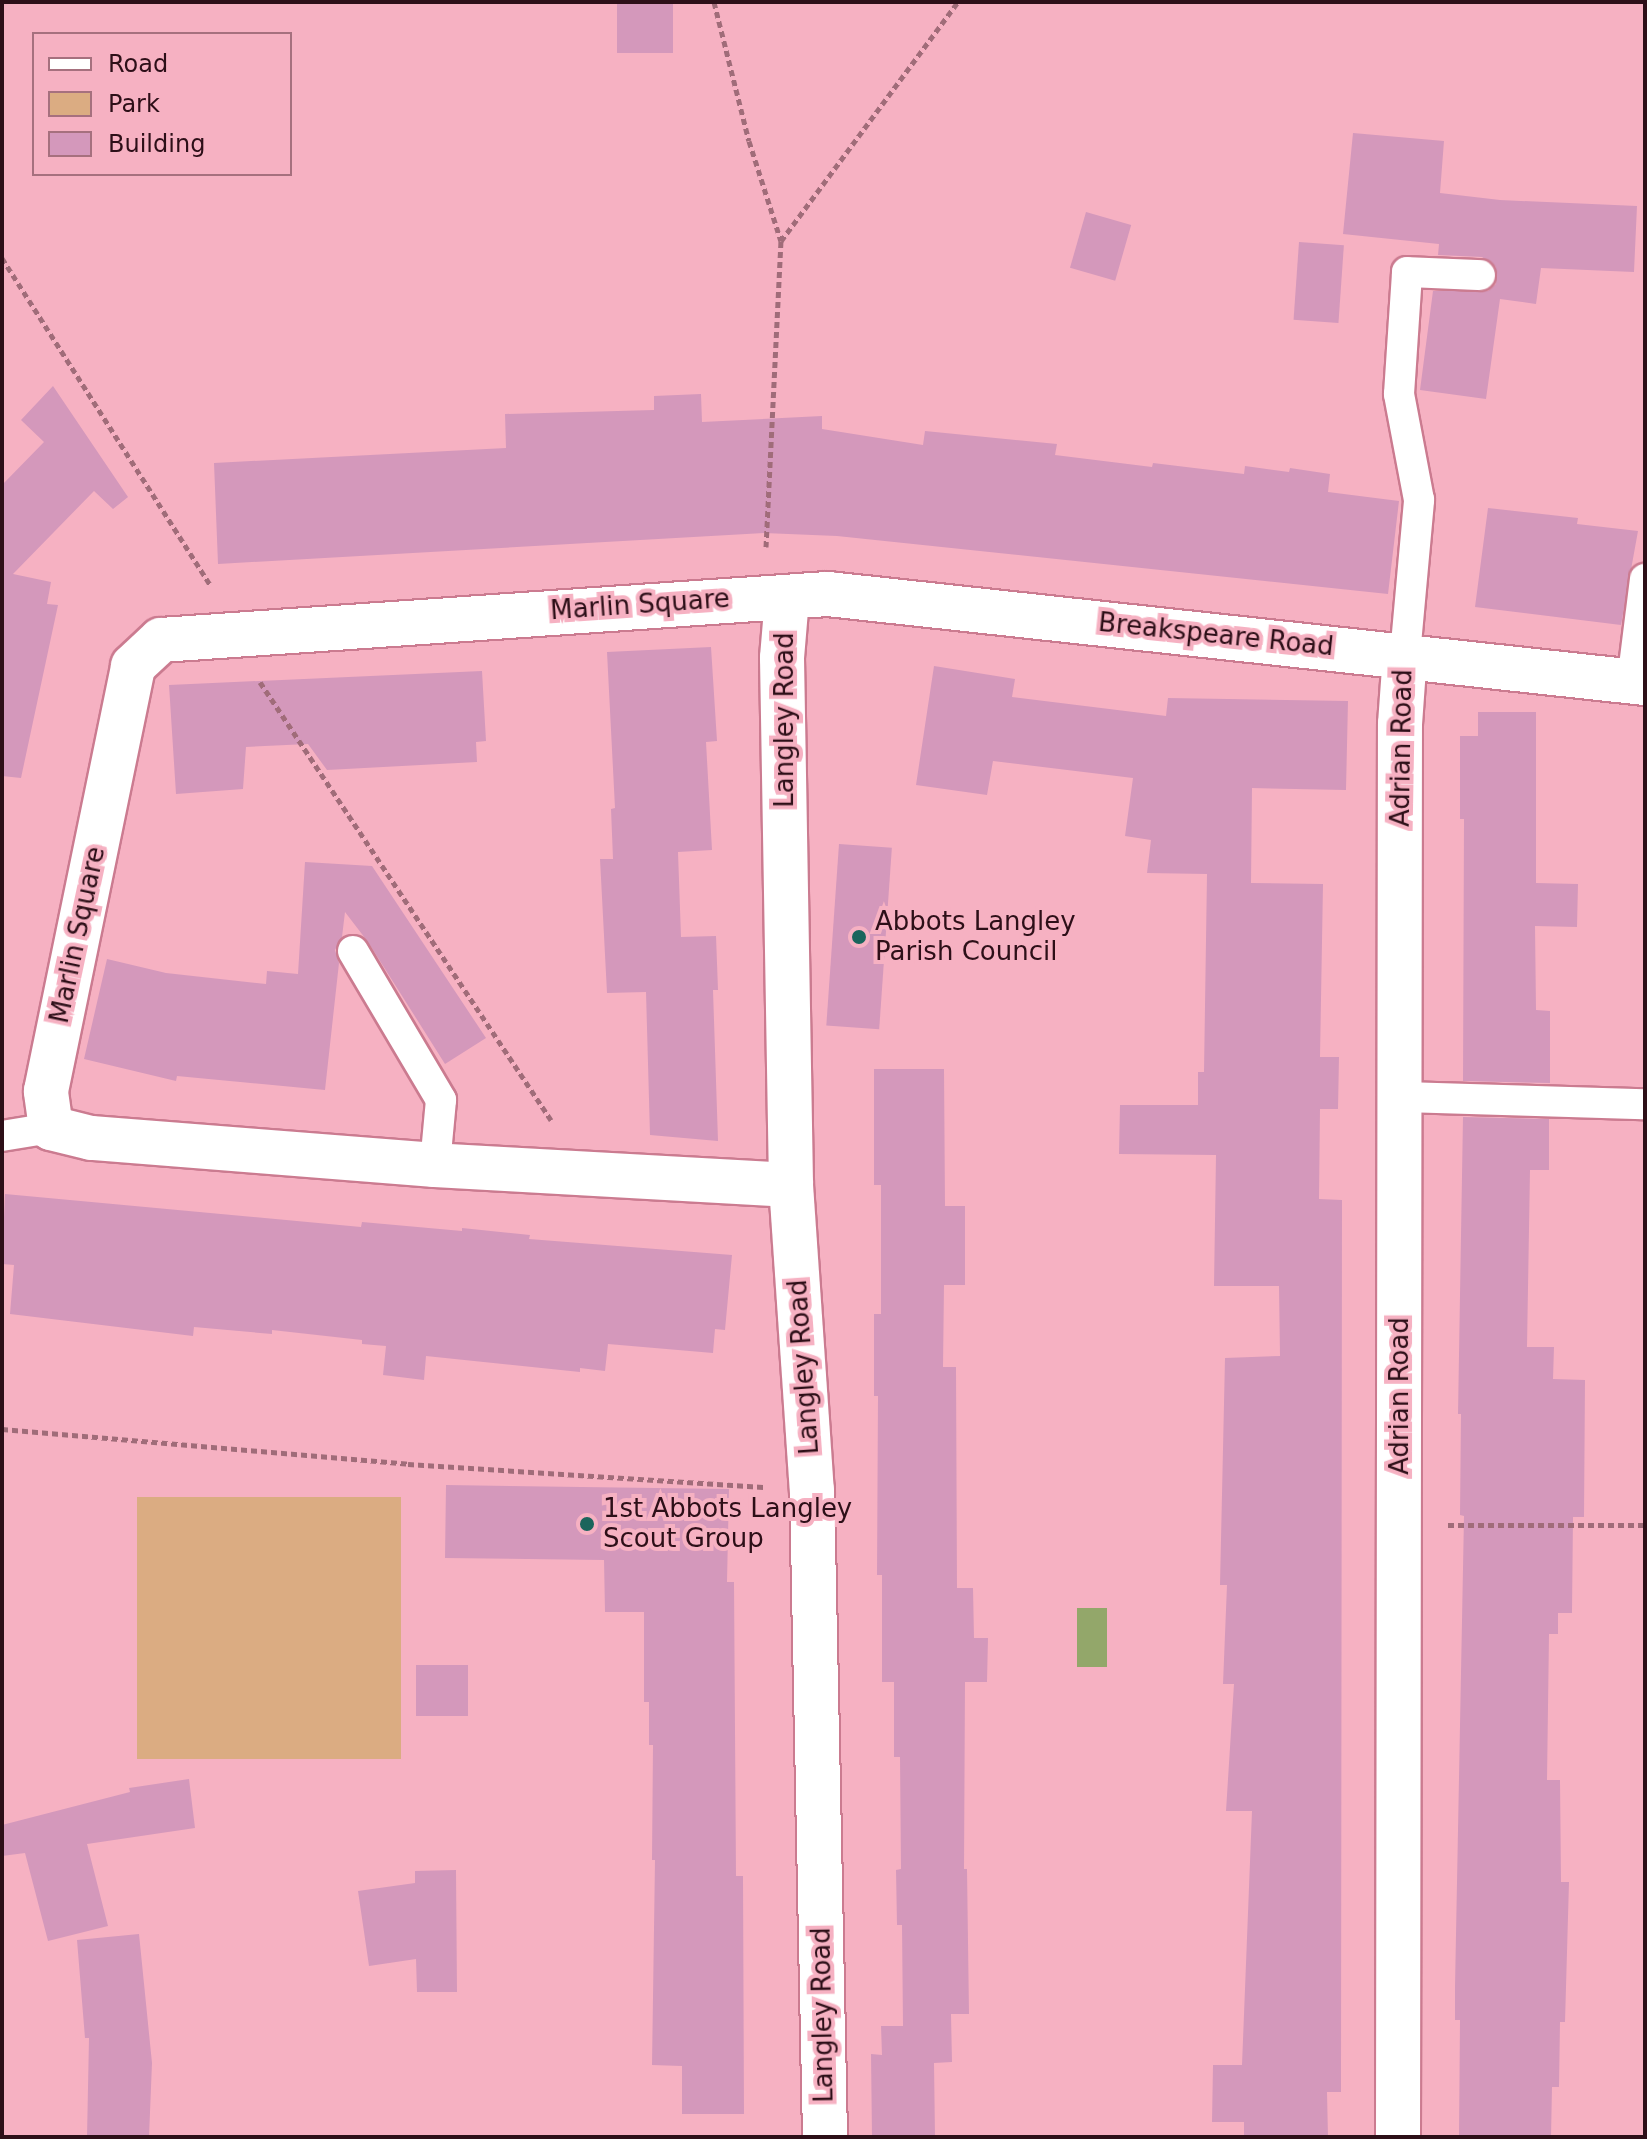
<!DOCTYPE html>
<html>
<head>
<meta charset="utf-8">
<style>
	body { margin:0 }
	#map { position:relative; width:1647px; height:2139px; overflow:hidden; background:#f6b1c2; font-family:"DejaVu Sans",sans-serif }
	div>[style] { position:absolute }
	.green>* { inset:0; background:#dbac82; transform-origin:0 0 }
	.water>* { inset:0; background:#93a76a; transform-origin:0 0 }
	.building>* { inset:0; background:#d498bb; transform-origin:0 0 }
	.path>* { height:5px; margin-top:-2.5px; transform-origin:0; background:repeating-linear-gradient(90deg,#a06c79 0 6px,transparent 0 10px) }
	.roads { filter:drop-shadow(2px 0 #cb7b90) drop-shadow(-2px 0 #cb7b90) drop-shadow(0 2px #cb7b90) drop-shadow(0 -2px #cb7b90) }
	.service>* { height:30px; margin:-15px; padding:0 15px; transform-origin:15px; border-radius:15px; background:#fff }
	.minor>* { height:44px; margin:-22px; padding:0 22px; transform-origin:22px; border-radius:22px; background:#fff }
	.dots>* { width:22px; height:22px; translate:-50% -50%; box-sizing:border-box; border:4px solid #f6b1c2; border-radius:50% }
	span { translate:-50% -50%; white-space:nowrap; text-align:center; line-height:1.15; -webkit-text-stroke:8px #f6b1c2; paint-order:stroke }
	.street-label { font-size:26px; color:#2d0f18 }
	.poi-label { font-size:26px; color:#2d0f18 }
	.left { translate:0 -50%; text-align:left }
	.frame { position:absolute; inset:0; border:4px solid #2d0f18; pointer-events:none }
	.legend { position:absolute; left:32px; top:32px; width:260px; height:144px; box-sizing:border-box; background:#f6b1c2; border:2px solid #a6707e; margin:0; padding:10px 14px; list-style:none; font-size:24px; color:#2d0f18 }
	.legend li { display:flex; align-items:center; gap:16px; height:40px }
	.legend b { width:40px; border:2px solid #a6707e }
</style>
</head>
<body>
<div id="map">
	<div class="green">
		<div style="left:137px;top:1497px;width:264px;height:262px"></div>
	</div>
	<div class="water">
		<div style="left:1077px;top:1608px;width:30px;height:59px"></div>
	</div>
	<div class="building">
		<div style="left:617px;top:2px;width:56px;height:51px"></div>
		<div style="clip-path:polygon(1353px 133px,1444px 141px,1440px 193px,1500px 200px,1637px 206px,1634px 272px,1541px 268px,1536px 304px,1500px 299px,1486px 399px,1420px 390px,1433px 291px,1488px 291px,1496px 284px,1496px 267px,1482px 257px,1438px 255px,1439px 244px,1343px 234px)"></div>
		<div style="left:1086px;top:212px;width:47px;height:58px;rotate:16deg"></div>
		<div style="left:1299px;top:242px;width:45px;height:78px;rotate:4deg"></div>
		<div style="clip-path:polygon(53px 386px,128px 497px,113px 509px,94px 491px,13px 574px,51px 582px,47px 604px,58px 605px,21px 778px,2px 776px,2px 485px,44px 442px,21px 420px)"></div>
		<div style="clip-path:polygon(701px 394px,702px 422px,822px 416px,822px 429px,923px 445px,925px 431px,1057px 444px,1055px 455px,1152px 467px,1153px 463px,1244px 474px,1245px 466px,1289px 472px,1290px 468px,1330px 474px,1328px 492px,1399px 501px,1388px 594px,837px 536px,764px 533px,218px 564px,214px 463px,506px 448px,505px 414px,654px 410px,654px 396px)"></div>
		<div style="clip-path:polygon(1488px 508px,1578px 518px,1577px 524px,1638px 531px,1621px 625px,1475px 607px)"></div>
		<div style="clip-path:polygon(711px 647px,717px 741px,706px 742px,712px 850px,678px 852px,681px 937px,716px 936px,718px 990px,713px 990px,718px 1141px,650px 1135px,646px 992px,607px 993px,600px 859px,613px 859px,611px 809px,615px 808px,607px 652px)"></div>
		<div style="clip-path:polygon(934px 666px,1015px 679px,1012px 697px,1166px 716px,1168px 698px,1348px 701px,1346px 790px,1252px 788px,1251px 883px,1323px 884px,1320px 1057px,1339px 1057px,1338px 1109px,1320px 1109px,1319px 1199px,1342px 1200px,1341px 2092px,1327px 2092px,1328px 2137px,1244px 2137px,1244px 2122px,1212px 2122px,1213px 2065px,1242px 2065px,1252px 1811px,1226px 1811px,1234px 1684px,1223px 1684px,1227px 1585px,1220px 1585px,1225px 1358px,1280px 1356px,1279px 1286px,1214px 1286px,1216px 1155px,1119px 1154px,1120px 1105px,1198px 1105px,1198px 1072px,1204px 1072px,1207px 874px,1147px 873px,1151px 840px,1125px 836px,1133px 778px,993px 761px,987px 795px,916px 785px)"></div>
		<div style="clip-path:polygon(482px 671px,486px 741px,476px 742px,477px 762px,327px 770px,308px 744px,246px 747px,243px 789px,176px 794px,169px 685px)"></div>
		<div style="clip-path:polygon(1478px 712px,1536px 712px,1536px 883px,1578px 884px,1577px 927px,1535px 926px,1536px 1010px,1550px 1011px,1550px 1083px,1463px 1081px,1464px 819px,1460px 819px,1460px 736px,1478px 736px)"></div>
		<div style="left:839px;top:844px;width:53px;height:182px;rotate:4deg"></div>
		<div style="clip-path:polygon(305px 862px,372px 866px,486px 1038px,445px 1064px,368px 942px,345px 912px,342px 937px,335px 950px,339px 963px,325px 1090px,177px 1076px,176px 1081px,84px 1059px,107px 959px,166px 973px,266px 984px,267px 971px,298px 974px)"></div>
		<div style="clip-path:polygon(874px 1069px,944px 1069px,945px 1206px,965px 1206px,965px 1285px,944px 1285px,943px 1367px,956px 1367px,957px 1588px,973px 1588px,974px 1638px,988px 1638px,987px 1682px,965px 1682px,964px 1869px,967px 1869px,969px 2014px,951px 2014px,952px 2062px,934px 2063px,935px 2137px,872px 2137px,871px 2054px,882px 2055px,881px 2026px,903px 2026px,902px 1925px,897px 1925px,896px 1870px,901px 1869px,900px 1757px,894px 1757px,894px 1682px,882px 1682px,882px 1575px,877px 1575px,878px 1396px,874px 1396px,874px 1314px,881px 1314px,881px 1185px,874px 1185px)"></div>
		<div style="clip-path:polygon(1463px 1117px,1549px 1119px,1549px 1170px,1530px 1170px,1527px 1347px,1554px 1347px,1553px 1379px,1585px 1380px,1584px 1517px,1573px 1517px,1572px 1613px,1558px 1613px,1558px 1634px,1549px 1634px,1547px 1780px,1560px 1780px,1561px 1882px,1569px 1882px,1565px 2022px,1560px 2022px,1559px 2087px,1552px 2087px,1551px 2137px,1459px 2137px,1460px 2020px,1455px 2020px,1455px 1987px,1464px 1516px,1460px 1515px,1461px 1414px,1458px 1414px)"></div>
		<div style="clip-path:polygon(5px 1194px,361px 1227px,362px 1222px,462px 1231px,462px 1228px,530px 1235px,529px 1239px,732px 1255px,725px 1330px,715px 1329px,713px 1353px,608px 1344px,605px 1371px,580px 1368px,580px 1372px,426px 1356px,424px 1380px,383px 1375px,386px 1346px,362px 1344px,362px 1340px,272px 1330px,272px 1334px,194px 1327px,193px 1336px,10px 1314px,14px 1265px,2px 1264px)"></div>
		<div style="clip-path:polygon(446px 1485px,729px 1489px,727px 1582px,734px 1582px,736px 1876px,743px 1876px,744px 2114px,682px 2114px,682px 2066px,652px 2065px,655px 1860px,652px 1860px,653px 1745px,649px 1745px,649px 1702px,644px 1702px,644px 1612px,605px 1612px,604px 1560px,445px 1558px)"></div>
		<div style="left:416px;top:1665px;width:52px;height:51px"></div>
		<div style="clip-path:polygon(189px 1779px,195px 1828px,87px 1844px,108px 1926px,48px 1941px,25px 1853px,2px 1856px,2px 1825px,130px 1792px,129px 1788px)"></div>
		<div style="clip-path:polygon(456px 1870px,457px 1992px,417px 1992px,416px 1959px,369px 1966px,358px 1891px,415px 1883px,415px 1871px)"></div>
		<div style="clip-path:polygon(139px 1934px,152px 2063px,149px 2137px,87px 2137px,89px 2038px,85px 2038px,77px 1940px)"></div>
	</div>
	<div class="path">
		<div style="left:714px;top:2px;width:143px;rotate:75.9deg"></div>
		<div style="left:749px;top:141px;width:105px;rotate:72.3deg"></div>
		<div style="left:781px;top:241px;width:297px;rotate:-53.5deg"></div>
		<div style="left:2px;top:258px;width:388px;rotate:57.5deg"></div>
		<div style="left:766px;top:547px;width:306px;rotate:-87.2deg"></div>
		<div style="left:260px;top:682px;width:526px;rotate:56.4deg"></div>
		<div style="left:2px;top:1429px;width:408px;rotate:4.9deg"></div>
		<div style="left:408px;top:1464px;width:356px;rotate:3.7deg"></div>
		<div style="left:1448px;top:1525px;width:197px"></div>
	</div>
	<div class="roads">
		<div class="service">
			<div style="left:1405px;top:655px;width:156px;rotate:-84.8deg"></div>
			<div style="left:1419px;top:500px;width:108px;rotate:-100.7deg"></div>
			<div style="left:1399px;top:394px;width:122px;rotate:-86.2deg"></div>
			<div style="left:1407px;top:272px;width:73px;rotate:2.4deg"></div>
			<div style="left:1632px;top:682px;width:104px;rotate:-82.8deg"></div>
			<div style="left:353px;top:951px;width:173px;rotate:59.4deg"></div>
			<div style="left:441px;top:1100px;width:65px;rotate:95.3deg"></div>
			<div style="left:1402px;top:1097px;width:243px;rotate:1.7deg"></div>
			<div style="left:2px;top:1136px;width:50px;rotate:-9.3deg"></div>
		</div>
		<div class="minor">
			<div style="left:787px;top:598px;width:60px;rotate:94.8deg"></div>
			<div style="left:782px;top:658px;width:527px;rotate:89.02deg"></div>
			<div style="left:791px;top:1185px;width:306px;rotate:86.1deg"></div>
			<div style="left:812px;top:1490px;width:647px;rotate:88.85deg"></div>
			<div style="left:791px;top:1185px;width:357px;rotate:-176.8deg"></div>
			<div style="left:435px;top:1165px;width:345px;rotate:-175.5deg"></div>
			<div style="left:91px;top:1138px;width:41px;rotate:-166deg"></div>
			<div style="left:51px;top:1128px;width:37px;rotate:-98deg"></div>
			<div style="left:46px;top:1091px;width:434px;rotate:-78.4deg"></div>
			<div style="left:133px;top:666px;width:38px;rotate:-43deg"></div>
			<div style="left:161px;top:640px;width:669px;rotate:-3.95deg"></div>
			<div style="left:828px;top:594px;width:822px;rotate:6.22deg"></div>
			<div style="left:1398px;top:2137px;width:1413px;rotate:-89.92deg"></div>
			<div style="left:1400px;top:724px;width:69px;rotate:-85.9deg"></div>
		</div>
	</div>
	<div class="dots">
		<div style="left:859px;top:937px;background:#1b655c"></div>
		<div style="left:587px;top:1524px;background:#1b655c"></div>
	</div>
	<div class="street-label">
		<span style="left:640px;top:605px;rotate:-4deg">Marlin Square</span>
		<span style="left:1216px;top:635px;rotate:6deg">Breakspeare Road</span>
		<span style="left:785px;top:720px;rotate:-90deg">Langley Road</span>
		<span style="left:1402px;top:748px;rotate:-89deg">Adrian Road</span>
		<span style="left:78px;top:935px;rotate:-78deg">Marlin Square</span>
		<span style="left:804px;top:1367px;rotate:-94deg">Langley Road</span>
		<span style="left:1400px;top:1396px;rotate:-90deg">Adrian Road</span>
		<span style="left:823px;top:2015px;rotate:-91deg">Langley Road</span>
	</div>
	<div class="poi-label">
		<span class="left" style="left:875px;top:937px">Abbots Langley<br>Parish Council</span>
		<span class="left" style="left:603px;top:1524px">1st Abbots Langley<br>Scout Group</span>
	</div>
	<div class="frame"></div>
	<ul class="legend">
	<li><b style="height:10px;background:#fff"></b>Road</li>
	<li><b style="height:22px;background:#dbac82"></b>Park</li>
	<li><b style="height:22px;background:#d498bb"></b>Building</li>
	</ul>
</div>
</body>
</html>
